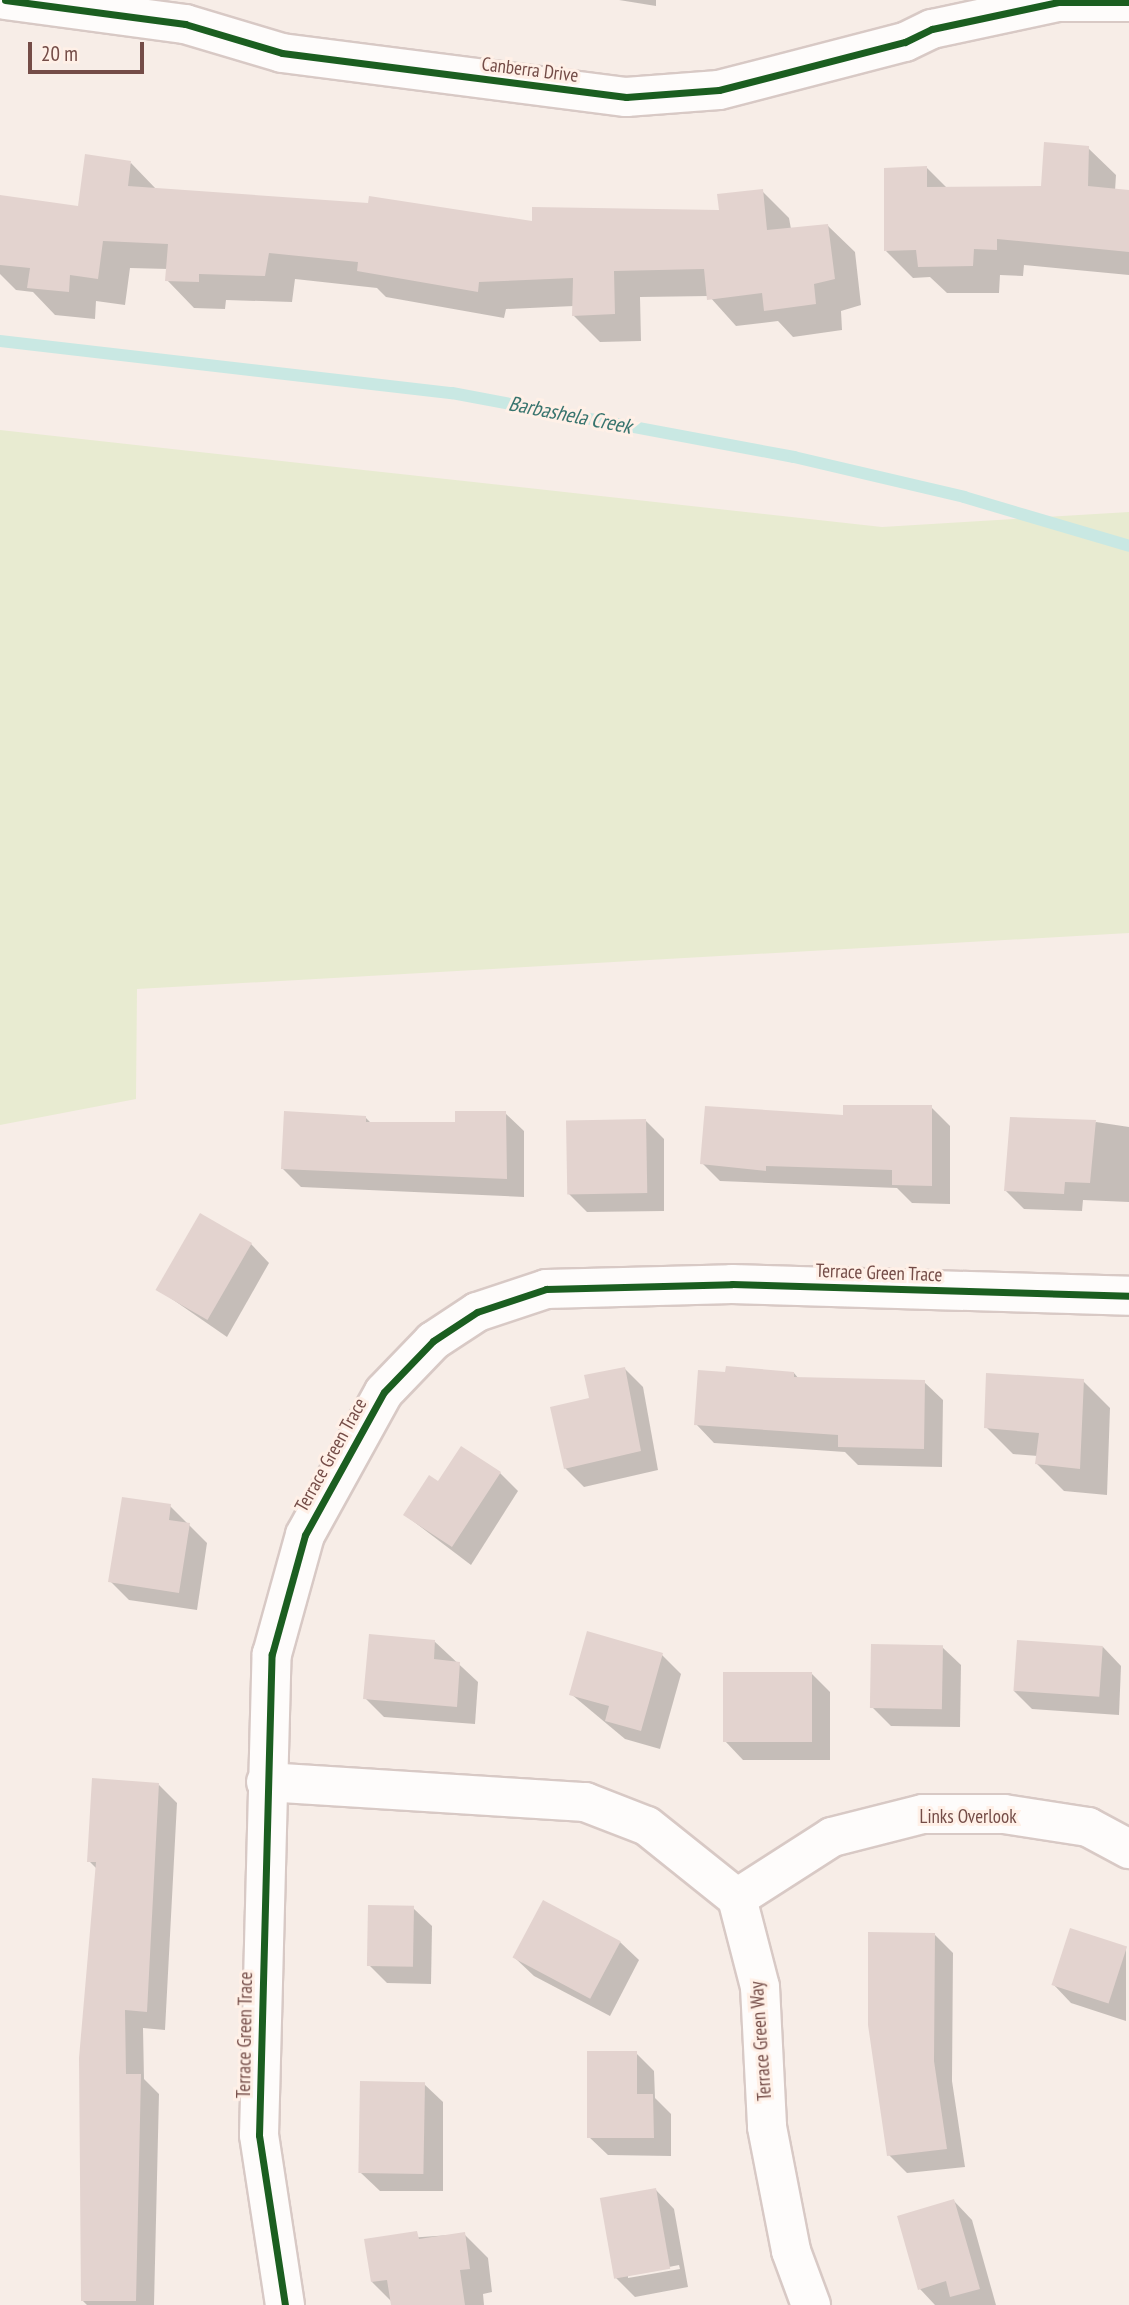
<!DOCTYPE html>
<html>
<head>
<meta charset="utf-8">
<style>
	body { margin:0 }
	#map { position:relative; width:1129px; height:2305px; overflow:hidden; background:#f7ede7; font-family:"PT Sans Narrow",sans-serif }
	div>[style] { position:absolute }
	.green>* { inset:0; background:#e8ebd1 }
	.shadow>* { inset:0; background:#0003 }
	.stream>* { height:12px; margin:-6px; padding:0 6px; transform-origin:6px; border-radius:6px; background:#c9e8e3 }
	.building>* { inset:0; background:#e3d3cf; transform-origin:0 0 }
	.roads { filter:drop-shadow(2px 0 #d8c9c5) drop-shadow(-2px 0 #d8c9c5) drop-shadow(0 2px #d8c9c5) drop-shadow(0 -2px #d8c9c5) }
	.minor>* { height:38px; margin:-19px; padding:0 19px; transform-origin:19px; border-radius:19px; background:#fefcfb }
	.cycleway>* { height:7px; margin:-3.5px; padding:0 3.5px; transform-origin:3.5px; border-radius:3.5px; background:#1b5e20 }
	span { translate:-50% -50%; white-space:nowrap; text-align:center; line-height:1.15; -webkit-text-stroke:6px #fff0e7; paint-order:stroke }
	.street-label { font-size:19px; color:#744c47 }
	.water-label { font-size:21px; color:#38746e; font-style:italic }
	.scale { position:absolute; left:28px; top:42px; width:116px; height:32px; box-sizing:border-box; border:4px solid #744c47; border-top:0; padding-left:9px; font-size:21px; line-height:24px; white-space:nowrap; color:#744c47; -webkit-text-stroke:5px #fff0e7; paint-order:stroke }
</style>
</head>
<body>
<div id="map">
	<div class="green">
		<div style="clip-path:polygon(0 430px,882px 527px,1129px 512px,1129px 933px,137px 989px,136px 1099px,0 1125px)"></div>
	</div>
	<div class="shadow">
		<div style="clip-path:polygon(619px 0,656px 0,656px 6px)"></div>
		<div style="clip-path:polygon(1088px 148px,1116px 175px,1115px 191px,1129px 192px,1129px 275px,1024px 265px,1023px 276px,1000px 275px,999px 293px,947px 293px,930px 277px,913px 278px,886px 251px,927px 168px,947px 188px,1042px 188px)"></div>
		<div style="clip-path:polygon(131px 163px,157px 190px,534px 223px,721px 212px,762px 191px,789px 218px,791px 229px,827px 225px,855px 252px,861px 305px,841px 311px,842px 330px,793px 337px,778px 321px,736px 326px,709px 296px,640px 297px,641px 341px,600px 342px,573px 315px,574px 306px,506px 309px,504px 318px,386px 297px,377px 288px,295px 279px,292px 302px,226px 300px,225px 309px,194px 308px,167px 280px,168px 269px,130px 268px,125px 305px,96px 301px,95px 319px,55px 315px,33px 292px,16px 290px,0 274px,0 197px,79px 208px)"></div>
		<div style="clip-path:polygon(931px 1107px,950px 1126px,950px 1204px,912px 1203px,897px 1188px,720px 1181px,702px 1163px,844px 1117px)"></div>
		<div style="clip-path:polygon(505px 1113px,524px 1131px,524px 1197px,301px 1187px,282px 1168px,366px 1118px,372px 1124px,457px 1123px)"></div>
		<div style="clip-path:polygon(645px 1120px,664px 1139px,664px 1211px,587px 1212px,568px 1193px)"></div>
		<div style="clip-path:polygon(1096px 1122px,1129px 1127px,1129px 1202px,1083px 1200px,1082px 1211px,1024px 1209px,1006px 1191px)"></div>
		<div style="clip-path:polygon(251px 1244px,269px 1263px,227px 1337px,159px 1290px)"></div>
		<div style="clip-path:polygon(625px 1369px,643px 1387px,658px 1470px,584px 1487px,565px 1468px,591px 1399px)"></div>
		<div style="clip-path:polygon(794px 1373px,799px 1379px,924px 1382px,943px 1400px,942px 1467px,858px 1465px,845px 1452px,714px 1443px,696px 1424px)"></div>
		<div style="clip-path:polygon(1083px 1381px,1110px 1408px,1107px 1495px,1064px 1491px,1037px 1464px,1038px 1456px,1013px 1454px,986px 1427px)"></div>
		<div style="clip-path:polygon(500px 1473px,518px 1491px,471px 1565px,405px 1515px)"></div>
		<div style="clip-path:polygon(170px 1506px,207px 1543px,197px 1610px,129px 1600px,110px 1581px)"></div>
		<div style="clip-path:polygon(589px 1634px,662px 1655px,681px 1674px,660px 1749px,625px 1739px,571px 1694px)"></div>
		<div style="clip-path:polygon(434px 1641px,478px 1682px,475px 1724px,384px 1717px,365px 1698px)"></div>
		<div style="clip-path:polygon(942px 1647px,961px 1665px,960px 1727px,891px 1726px,872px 1707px)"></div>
		<div style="clip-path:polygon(1103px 1647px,1121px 1666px,1119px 1715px,1032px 1709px,1014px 1691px)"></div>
		<div style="clip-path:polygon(812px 1674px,830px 1692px,830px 1760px,743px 1760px,725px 1741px)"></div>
		<div style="clip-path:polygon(159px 1785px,177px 1803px,165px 2030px,143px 2028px,144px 2079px,159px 2094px,154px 2305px,87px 2305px,82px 2300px,97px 1869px,89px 1861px)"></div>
		<div style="clip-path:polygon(413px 1908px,432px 1926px,431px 1984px,387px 1983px,369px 1965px)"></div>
		<div style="clip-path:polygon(934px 1934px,953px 1953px,952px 2081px,965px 2167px,907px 2173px,889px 2155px)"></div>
		<div style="clip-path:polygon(620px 1942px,639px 1960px,610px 2016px,534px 1976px,515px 1958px)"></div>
		<div style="clip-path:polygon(1126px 1948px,1126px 2021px,1071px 2003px,1053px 1984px)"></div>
		<div style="clip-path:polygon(636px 2053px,654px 2071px,655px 2098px,671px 2114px,671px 2156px,608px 2155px,589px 2137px)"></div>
		<div style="clip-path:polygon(424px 2084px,443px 2102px,443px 2191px,380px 2191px,361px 2173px)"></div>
		<div style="clip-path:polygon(evenodd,656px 2190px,674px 2209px,688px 2287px,635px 2297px,616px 2278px,656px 2190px,679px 2265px,680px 2269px,628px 2278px,628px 2275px,679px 2265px)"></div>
		<div style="clip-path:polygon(954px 2201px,972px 2220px,996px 2305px,935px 2305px,920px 2289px)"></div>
		<div style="clip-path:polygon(464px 2234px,488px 2258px,492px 2292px,483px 2294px,484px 2305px,395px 2305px,372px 2282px,366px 2241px)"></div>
	</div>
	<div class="stream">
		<div style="left:0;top:341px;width:455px;rotate:6.6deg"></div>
		<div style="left:452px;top:393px;width:348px;rotate:10.6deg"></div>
		<div style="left:794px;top:457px;width:175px;rotate:13.2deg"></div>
		<div style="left:964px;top:497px;width:172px;rotate:16.5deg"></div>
	</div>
	<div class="building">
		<div style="clip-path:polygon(1044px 142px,1089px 146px,1088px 186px,1129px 190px,1129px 252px,997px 239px,997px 250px,974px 249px,973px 266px,918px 267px,916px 250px,884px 251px,884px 168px,927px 166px,927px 187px,1041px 186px)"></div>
		<div style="clip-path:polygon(85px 154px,131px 161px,128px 186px,368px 203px,369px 196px,532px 221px,532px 207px,719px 210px,717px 194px,763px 189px,767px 230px,828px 224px,835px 279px,814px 284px,816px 304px,764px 311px,762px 293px,707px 300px,704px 269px,614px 271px,615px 314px,572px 316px,573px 278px,479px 282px,478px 292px,357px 271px,358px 262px,269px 253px,265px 276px,199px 274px,199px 282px,165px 281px,168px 244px,103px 241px,98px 279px,70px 275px,69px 292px,27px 288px,30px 268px,0 265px,0 195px,78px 206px)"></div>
		<div style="clip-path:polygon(843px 1105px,932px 1105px,932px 1186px,892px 1185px,892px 1170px,766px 1166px,766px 1171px,700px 1164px,705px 1106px,843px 1115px)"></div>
		<div style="clip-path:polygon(284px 1111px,366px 1116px,366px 1122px,455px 1122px,455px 1111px,506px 1111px,507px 1179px,281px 1169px)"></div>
		<div style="clip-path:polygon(1010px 1117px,1096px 1120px,1090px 1183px,1065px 1182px,1064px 1194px,1004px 1191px)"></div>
		<div style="left:646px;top:1119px;width:74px;height:80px;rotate:89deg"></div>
		<div style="left:200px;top:1213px;width:60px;height:89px;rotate:30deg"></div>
		<div style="clip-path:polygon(726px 1366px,794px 1372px,794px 1377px,925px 1380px,924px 1449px,838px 1447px,838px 1435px,694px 1425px,698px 1370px,725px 1372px)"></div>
		<div style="clip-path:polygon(625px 1367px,641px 1451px,564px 1469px,550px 1407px,589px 1398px,584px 1375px)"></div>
		<div style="clip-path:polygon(986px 1373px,1084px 1379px,1080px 1469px,1035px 1464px,1039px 1433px,984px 1428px)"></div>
		<div style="clip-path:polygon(461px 1446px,501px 1472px,452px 1547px,403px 1515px,429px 1475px,438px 1481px)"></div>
		<div style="clip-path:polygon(122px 1497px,171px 1504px,169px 1520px,190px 1523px,179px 1593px,108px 1582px)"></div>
		<div style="clip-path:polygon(587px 1631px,663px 1653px,641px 1731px,605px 1721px,609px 1706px,569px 1695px)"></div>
		<div style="clip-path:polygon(369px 1634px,435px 1640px,434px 1659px,460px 1662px,457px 1707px,363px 1699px)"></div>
		<div style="left:1017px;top:1640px;width:86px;height:51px;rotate:4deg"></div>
		<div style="left:871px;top:1644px;width:72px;height:64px;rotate:1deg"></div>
		<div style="left:723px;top:1672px;width:89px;height:70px"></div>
		<div style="clip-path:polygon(92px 1778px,159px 1783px,147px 2012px,125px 2010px,126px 2074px,141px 2074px,136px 2301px,81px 2301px,79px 2058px,96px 1862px,87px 1862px)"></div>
		<div style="left:543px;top:1900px;width:88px;height:65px;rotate:28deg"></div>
		<div style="left:368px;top:1905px;width:46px;height:61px;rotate:1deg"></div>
		<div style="left:1070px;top:1928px;width:60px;height:60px;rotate:18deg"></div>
		<div style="clip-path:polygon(868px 1932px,935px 1933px,934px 2061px,947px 2149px,887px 2156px,868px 2025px)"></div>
		<div style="clip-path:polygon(587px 2051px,637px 2051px,637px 2094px,653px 2094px,654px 2138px,587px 2138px)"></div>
		<div style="left:360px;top:2081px;width:65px;height:92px;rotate:1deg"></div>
		<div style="left:656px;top:2188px;width:82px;height:57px;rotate:80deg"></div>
		<div style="clip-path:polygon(954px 2199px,980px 2289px,950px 2297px,946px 2281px,918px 2290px,897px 2216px)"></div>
		<div style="clip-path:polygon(417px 2231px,419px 2239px,465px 2232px,470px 2269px,460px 2270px,465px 2305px,391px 2305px,387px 2280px,371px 2282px,364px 2239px)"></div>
	</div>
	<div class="roads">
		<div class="minor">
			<div style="left:5px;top:0;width:182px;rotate:7.6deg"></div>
			<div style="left:185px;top:24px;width:101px;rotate:16.6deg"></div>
			<div style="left:282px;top:53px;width:347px;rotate:7.3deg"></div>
			<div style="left:626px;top:97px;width:93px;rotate:-4.3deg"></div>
			<div style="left:719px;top:90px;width:192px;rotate:-14.5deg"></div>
			<div style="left:905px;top:42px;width:30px;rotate:-26deg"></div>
			<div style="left:932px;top:29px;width:129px;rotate:-12.1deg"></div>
			<div style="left:1058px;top:2px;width:71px"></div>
			<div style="left:266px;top:1782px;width:320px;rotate:3.6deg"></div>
			<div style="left:585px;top:1802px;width:66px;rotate:21.2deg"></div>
			<div style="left:647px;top:1826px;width:115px;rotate:38.7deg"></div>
			<div style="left:737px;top:1898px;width:92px;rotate:75.5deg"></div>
			<div style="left:760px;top:1987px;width:140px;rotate:87.1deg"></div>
			<div style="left:767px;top:2127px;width:126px;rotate:79deg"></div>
			<div style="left:791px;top:2251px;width:58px;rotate:69.7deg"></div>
			<div style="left:737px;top:1898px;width:113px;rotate:-32.7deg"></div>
			<div style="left:832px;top:1837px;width:94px;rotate:-14.2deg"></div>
			<div style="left:923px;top:1814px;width:81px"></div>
			<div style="left:1004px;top:1814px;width:85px;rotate:8.8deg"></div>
			<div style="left:1088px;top:1827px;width:47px;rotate:28.2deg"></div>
			<div style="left:285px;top:2305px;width:172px;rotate:-98.7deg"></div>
			<div style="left:259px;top:2135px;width:481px;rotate:-88.5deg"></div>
			<div style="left:272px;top:1654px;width:123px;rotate:-74.5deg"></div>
			<div style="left:305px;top:1535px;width:163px;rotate:-61.1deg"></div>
			<div style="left:384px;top:1392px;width:71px;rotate:-46.1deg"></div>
			<div style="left:433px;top:1341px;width:53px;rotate:-33.4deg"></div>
			<div style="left:477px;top:1312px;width:73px;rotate:-18.4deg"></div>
			<div style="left:546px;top:1289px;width:186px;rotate:-1.5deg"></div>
			<div style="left:732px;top:1284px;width:397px;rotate:1.7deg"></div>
		</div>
	</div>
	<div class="cycleway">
		<div style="left:5px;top:0;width:182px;rotate:7.6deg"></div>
		<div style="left:185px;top:24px;width:101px;rotate:16.6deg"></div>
		<div style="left:282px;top:53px;width:347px;rotate:7.3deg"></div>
		<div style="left:626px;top:97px;width:93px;rotate:-4.3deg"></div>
		<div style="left:719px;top:90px;width:192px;rotate:-14.5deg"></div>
		<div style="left:905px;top:42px;width:30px;rotate:-26deg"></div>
		<div style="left:932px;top:29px;width:129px;rotate:-12.1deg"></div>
		<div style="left:1058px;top:2px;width:71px"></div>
		<div style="left:285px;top:2305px;width:172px;rotate:-98.7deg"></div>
		<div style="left:259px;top:2135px;width:481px;rotate:-88.5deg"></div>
		<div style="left:272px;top:1654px;width:123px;rotate:-74.5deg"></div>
		<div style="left:305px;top:1535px;width:163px;rotate:-61.1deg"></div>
		<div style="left:384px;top:1392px;width:71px;rotate:-46.1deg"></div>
		<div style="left:433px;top:1341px;width:53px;rotate:-33.4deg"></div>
		<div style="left:477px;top:1312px;width:73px;rotate:-18.4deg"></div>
		<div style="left:546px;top:1289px;width:186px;rotate:-1.5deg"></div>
		<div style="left:732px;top:1284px;width:397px;rotate:1.7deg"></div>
	</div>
	<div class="street-label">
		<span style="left:530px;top:70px;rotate:7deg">Canberra Drive</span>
		<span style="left:879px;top:1273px;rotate:2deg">Terrace Green Trace</span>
		<span style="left:331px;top:1455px;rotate:-61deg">Terrace Green Trace</span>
		<span style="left:968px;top:1817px">Links Overlook</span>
		<span style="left:245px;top:2035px;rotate:-89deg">Terrace Green Trace</span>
		<span style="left:761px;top:2041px;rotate:-94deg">Terrace Green Way</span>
	</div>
	<div class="water-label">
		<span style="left:570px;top:415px;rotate:11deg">Barbashela Creek</span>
	</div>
	<div class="scale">20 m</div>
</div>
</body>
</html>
